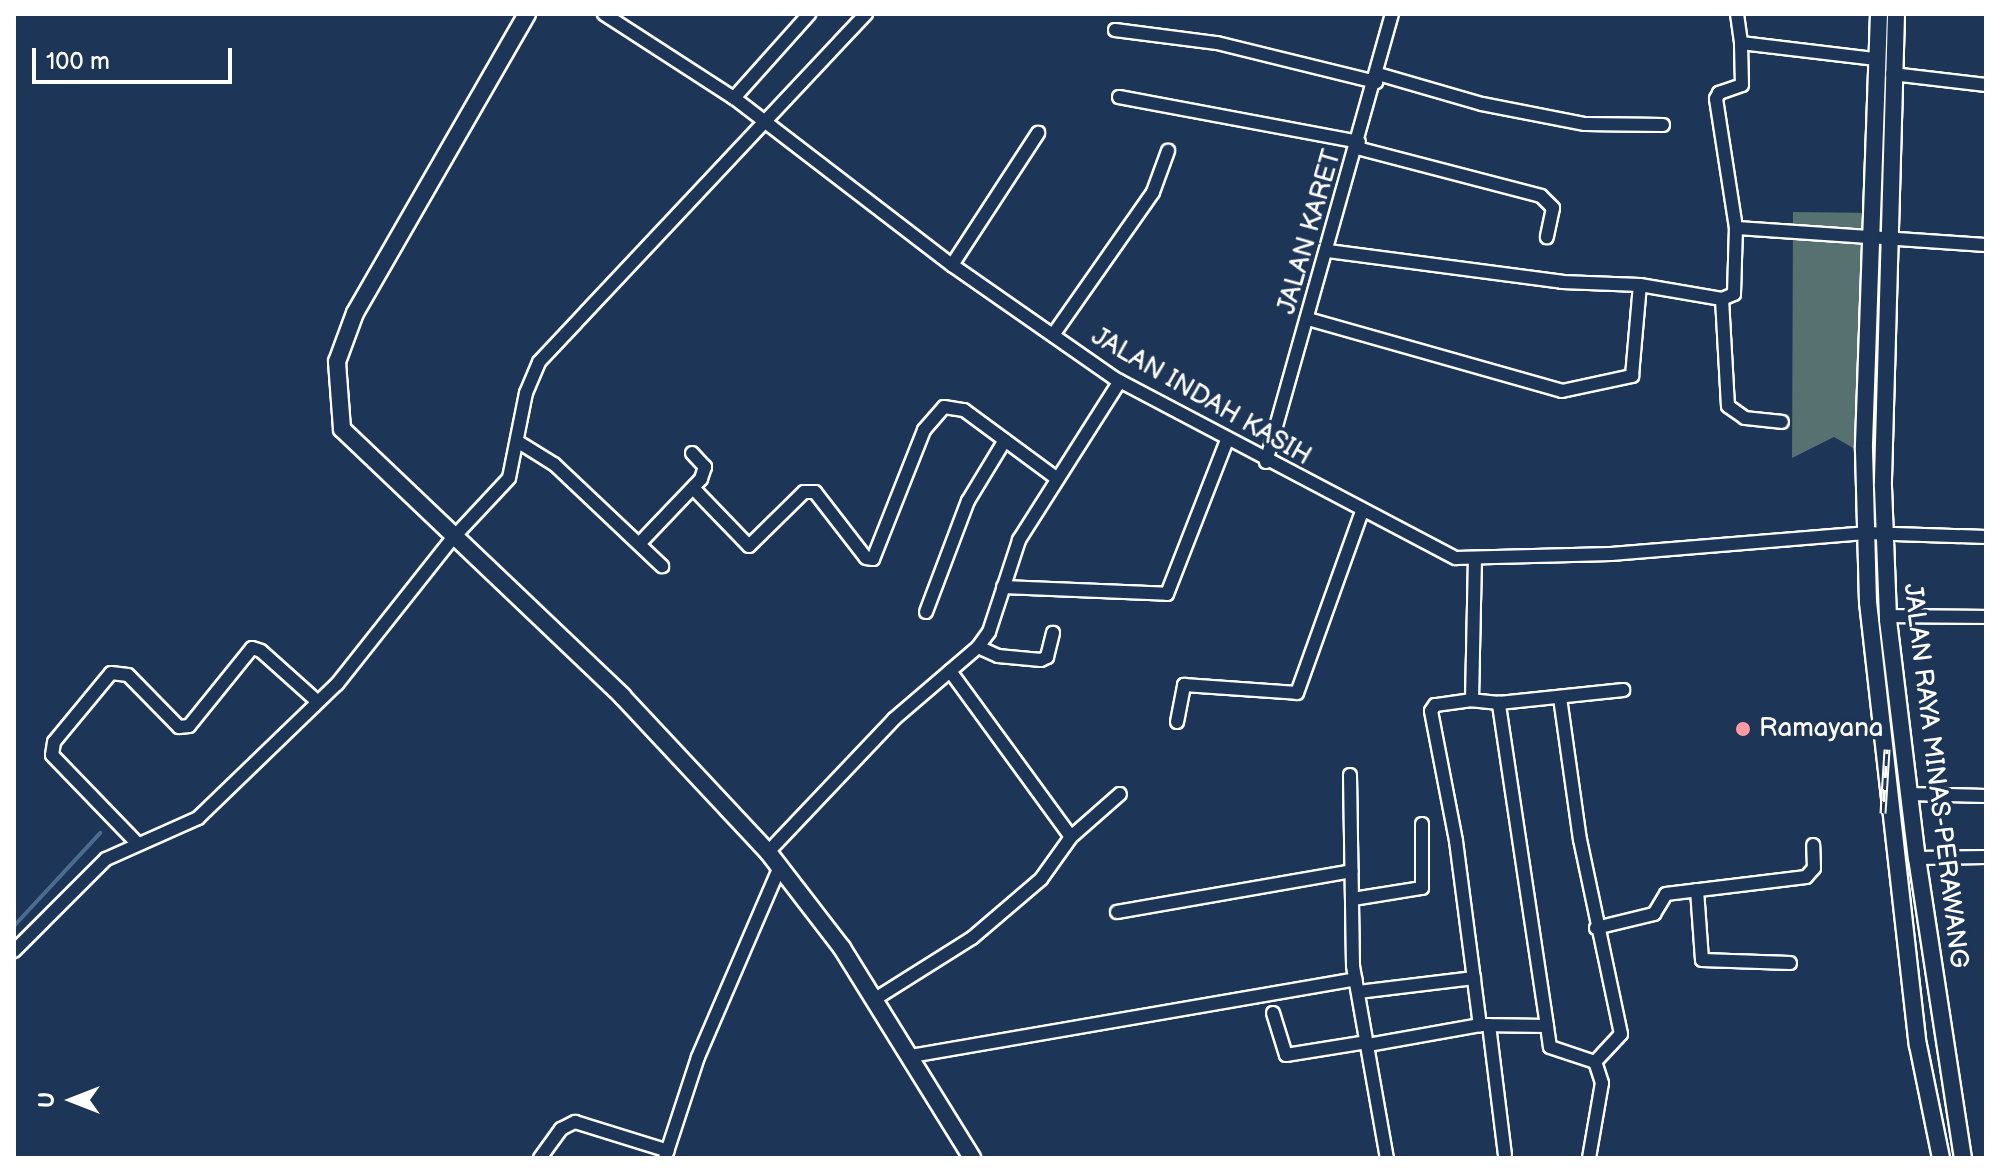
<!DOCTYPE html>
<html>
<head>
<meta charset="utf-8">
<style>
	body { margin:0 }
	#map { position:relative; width:2000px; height:1172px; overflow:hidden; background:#1d3557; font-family:"Balsamiq Sans",sans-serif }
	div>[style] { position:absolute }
	.green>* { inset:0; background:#56716f }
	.stream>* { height:4px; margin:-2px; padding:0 2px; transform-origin:2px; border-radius:2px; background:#4c6b91 }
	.roads { filter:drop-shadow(2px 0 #fff) drop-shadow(-2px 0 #fff) drop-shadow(0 2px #fff) drop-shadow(0 -2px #fff) }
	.minor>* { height:12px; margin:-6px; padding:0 6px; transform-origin:6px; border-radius:6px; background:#1d3557 }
	.secondary>* { height:16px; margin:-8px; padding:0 8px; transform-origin:8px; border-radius:8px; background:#1d3557 }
	.rail>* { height:7px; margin-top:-3.5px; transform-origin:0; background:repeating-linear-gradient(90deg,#1d3557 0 12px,#fff 0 24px); box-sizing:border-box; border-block:2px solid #fff }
	.dots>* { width:22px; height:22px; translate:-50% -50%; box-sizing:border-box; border:4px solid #1d3557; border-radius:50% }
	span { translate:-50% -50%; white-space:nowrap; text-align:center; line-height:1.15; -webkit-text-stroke:7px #1d3557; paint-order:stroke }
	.street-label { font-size:26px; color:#fff }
	.poi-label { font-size:26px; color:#fff }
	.left { translate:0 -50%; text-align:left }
	.frame { position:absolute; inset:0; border:16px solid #fff; pointer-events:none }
	.north { position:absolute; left:32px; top:1060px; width:80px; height:80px; -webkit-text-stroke:6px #1d3557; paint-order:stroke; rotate:270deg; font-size:22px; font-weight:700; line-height:32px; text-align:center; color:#fff }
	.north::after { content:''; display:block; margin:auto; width:28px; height:36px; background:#fff; clip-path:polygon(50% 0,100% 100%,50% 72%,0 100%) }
	.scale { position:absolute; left:32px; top:48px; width:200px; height:36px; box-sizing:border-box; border:4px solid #fff; border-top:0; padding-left:10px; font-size:24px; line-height:28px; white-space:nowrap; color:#fff; -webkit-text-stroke:6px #1d3557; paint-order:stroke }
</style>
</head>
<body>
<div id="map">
	<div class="green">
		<div style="clip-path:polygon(1793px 212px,1876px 213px,1869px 457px,1834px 437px,1792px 458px)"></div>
	</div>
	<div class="stream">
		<div style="left:14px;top:926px;width:127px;rotate:-47.2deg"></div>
	</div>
	<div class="roads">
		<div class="minor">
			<div style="left:604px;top:14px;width:155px;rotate:32.9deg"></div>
			<div style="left:734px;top:98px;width:275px;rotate:37.5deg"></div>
			<div style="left:952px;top:265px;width:198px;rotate:34.9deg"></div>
			<div style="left:1114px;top:378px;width:386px;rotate:27.8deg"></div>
			<div style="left:1456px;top:558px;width:155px;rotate:-1.5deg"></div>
			<div style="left:1611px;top:554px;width:255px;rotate:-4.7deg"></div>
			<div style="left:1865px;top:533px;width:121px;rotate:1.9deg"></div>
			<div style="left:1737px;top:14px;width:29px;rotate:82deg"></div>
			<div style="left:1741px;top:43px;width:136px;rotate:6.8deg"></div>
			<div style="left:1115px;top:30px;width:103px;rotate:7.3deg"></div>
			<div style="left:1217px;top:43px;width:164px;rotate:13.8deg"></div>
			<div style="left:1378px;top:74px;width:108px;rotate:16.1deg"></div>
			<div style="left:1482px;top:104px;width:105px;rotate:11deg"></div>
			<div style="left:1585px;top:124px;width:78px;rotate:0.7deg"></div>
			<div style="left:1892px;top:74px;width:95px;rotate:6.7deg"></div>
			<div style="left:1119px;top:97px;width:244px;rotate:10.6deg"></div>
			<div style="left:734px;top:98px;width:113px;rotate:-48.2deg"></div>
			<div style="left:1357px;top:148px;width:190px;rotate:14.6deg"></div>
			<div style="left:1541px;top:196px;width:17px;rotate:45deg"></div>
			<div style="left:1553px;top:208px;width:30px;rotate:102deg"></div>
			<div style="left:1736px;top:228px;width:251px;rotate:3.9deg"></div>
			<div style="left:1328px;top:251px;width:236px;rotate:7.5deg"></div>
			<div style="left:1562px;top:282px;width:78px;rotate:2.2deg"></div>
			<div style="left:1640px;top:285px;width:83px;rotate:9.7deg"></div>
			<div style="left:1722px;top:299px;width:13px;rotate:-23deg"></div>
			<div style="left:1734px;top:294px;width:66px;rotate:-88.3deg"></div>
			<div style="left:1736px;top:228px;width:131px;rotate:-98.8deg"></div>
			<div style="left:1716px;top:99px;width:7px;rotate:-63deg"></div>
			<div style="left:1719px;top:93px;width:24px;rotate:-19deg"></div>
			<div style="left:1742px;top:85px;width:42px;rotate:-91.4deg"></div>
			<div style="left:952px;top:265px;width:158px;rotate:-56.9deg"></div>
			<div style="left:1722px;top:299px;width:107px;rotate:86.8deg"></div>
			<div style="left:1728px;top:406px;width:21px;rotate:35deg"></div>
			<div style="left:1745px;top:418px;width:37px;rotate:6deg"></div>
			<div style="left:1308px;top:319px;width:264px;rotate:15.8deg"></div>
			<div style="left:1562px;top:391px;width:72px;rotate:-12.1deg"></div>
			<div style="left:1632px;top:376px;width:91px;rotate:-85deg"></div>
			<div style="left:1053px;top:335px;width:174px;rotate:-55deg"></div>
			<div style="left:1153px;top:192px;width:44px;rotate:-69.9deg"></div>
			<div style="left:520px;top:443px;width:40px;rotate:32deg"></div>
			<div style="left:554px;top:464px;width:149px;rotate:43.4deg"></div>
			<div style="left:1266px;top:462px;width:465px;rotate:-74.3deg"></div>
			<div style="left:694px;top:489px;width:79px;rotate:46deg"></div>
			<div style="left:749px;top:546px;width:77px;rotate:-44.5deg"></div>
			<div style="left:804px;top:492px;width:11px"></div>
			<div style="left:815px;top:492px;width:83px;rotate:52.3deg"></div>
			<div style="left:866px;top:558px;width:7px;rotate:8deg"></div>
			<div style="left:873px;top:559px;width:139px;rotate:-68.4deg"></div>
			<div style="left:924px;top:430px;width:30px;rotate:-49deg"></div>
			<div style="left:944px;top:407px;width:20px;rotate:9deg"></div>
			<div style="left:964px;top:410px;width:113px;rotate:36.4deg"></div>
			<div style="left:639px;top:544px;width:90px;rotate:-46.4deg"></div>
			<div style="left:701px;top:479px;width:13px;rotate:-72deg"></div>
			<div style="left:705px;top:467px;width:19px;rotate:-133deg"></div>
			<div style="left:1003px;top:587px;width:164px;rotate:2.4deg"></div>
			<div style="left:1167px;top:594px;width:165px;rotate:-68.7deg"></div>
			<div style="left:926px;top:612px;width:119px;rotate:-69.3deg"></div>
			<div style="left:968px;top:501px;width:71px;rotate:-58.8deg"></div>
			<div style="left:1888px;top:616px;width:98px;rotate:0.6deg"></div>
			<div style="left:978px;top:647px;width:22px;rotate:24deg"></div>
			<div style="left:998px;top:656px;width:43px;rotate:5.3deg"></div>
			<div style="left:1041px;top:660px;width:7px;rotate:-27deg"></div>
			<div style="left:1047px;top:657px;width:25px;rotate:-76deg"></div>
			<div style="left:950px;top:671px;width:205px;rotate:53.9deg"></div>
			<div style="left:1472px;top:700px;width:37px;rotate:172deg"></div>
			<div style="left:1435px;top:705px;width:7px;rotate:124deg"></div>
			<div style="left:1431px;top:711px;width:132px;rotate:79.1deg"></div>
			<div style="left:1456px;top:841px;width:186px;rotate:82.6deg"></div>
			<div style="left:1499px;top:703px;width:125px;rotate:-6deg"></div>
			<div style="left:1177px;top:722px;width:38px;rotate:-79deg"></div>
			<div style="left:1184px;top:685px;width:113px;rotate:4deg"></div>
			<div style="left:1297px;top:693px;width:193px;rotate:-70.3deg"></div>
			<div style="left:1350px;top:775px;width:191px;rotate:89.1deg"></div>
			<div style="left:1353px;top:966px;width:195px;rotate:80deg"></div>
			<div style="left:1909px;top:794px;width:77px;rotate:1.5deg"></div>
			<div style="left:137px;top:843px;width:122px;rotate:-134deg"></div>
			<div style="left:52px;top:755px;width:13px;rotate:-81deg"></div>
			<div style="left:54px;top:742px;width:89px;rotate:-50.4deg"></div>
			<div style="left:111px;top:673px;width:17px;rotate:7deg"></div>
			<div style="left:128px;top:675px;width:73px;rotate:45.6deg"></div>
			<div style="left:179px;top:727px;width:10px;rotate:-6deg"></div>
			<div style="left:189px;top:726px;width:100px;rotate:-51.1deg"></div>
			<div style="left:252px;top:648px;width:9px;rotate:18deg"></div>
			<div style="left:261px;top:651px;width:76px;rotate:41.8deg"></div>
			<div style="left:768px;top:852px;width:183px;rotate:-46.5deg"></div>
			<div style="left:894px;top:719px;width:111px;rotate:-40.6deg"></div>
			<div style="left:978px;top:647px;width:19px;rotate:-54deg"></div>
			<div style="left:989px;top:632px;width:97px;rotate:-71.9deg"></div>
			<div style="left:1019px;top:540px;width:188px;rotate:-57.6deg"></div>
			<div style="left:1917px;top:858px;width:69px;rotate:-0.8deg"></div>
			<div style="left:1697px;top:890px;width:70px;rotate:85.9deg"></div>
			<div style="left:1702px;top:960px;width:88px;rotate:2deg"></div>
			<div style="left:1353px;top:899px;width:70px;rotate:-9.1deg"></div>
			<div style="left:1422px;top:888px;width:64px;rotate:-90deg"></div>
			<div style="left:1117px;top:912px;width:238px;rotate:-9.9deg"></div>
			<div style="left:1596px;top:928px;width:60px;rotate:-13.6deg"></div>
			<div style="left:1654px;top:914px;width:23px;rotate:-59deg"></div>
			<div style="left:1666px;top:894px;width:141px;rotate:-6.9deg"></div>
			<div style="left:1806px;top:877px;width:12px;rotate:-48deg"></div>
			<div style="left:1814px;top:868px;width:23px;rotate:-92deg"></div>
			<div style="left:14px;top:951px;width:130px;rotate:-45deg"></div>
			<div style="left:106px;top:859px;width:101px;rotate:-24deg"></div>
			<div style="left:198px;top:818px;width:193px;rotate:-44deg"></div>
			<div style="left:337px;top:684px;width:185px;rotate:-51.6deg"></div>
			<div style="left:452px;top:539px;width:83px;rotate:-46.9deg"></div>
			<div style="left:509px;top:478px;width:87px;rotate:-78.7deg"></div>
			<div style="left:526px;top:393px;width:34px;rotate:-67deg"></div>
			<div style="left:539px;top:362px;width:478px;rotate:-46.8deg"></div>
			<div style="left:1358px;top:992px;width:117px;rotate:-6.9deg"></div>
			<div style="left:875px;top:999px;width:115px;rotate:-32.2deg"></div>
			<div style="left:972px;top:938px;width:91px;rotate:-40.5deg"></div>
			<div style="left:1041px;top:879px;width:52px;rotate:-54.5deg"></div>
			<div style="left:1071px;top:837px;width:65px;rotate:-41.3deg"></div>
			<div style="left:1273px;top:1013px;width:44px;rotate:72.8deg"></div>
			<div style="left:1286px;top:1055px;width:82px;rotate:-9.1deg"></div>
			<div style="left:1489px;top:1025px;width:131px;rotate:83deg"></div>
			<div style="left:1547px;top:1026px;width:21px;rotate:82deg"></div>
			<div style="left:1550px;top:1047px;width:47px;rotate:18.4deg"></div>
			<div style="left:1595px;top:1062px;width:38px;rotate:-47deg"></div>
			<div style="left:1621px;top:1034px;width:198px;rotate:-101.9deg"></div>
			<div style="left:1580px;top:840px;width:144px;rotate:-98deg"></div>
			<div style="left:1368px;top:1045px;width:114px;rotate:-10.1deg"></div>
			<div style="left:1480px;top:1025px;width:67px;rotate:0.9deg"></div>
			<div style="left:1547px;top:1026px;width:327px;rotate:-98.5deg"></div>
			<div style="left:1499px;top:703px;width:27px;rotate:-174deg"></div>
			<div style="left:1472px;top:700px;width:141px;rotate:-88.8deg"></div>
			<div style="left:911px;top:1056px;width:451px;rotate:-9.8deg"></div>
			<div style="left:540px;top:1158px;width:36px;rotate:-54deg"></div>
			<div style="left:561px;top:1129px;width:16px;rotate:-27deg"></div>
			<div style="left:575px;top:1122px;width:97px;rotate:17.3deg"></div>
			<div style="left:665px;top:1158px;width:106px;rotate:-71.9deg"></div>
			<div style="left:698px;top:1057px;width:207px;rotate:-66.7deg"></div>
			<div style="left:1589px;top:1158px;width:76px;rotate:-80.2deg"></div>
			<div style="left:1602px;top:1083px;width:22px;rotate:-108deg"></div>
		</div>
		<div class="secondary">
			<div style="left:527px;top:14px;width:345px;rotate:119.9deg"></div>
			<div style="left:355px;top:313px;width:52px;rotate:110.2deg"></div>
			<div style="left:337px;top:362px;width:67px;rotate:85.7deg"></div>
			<div style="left:342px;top:429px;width:387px;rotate:43.6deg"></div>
			<div style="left:622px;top:696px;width:214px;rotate:46.9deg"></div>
			<div style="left:768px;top:852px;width:121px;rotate:52.4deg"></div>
			<div style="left:842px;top:948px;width:247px;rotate:58.2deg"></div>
			<div style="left:1879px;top:14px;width:436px;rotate:92deg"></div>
			<div style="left:1864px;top:450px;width:152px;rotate:88.5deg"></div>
			<div style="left:1868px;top:602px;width:446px;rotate:83.6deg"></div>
			<div style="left:1918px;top:1045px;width:115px;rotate:78.5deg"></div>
			<div style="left:1896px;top:14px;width:473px;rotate:91.6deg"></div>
			<div style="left:1883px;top:487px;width:133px;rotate:87.8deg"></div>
			<div style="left:1888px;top:620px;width:240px;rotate:83.1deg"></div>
			<div style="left:1917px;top:858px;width:304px;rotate:81.3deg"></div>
		</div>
	</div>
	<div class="rail">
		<div style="left:1883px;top:813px;width:64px;rotate:-86.4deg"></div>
	</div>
	<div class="dots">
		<div style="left:1743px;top:729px;background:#ff9aa2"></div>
	</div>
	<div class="street-label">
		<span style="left:1310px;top:232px;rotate:-74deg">JALAN KARET</span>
		<span style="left:1201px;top:397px;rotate:30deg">JALAN INDAH KASIH</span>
		<span style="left:1935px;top:776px;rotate:83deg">JALAN RAYA MINAS-PERAWANG</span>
	</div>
	<div class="poi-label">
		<span class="left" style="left:1759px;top:729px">Ramayana</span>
	</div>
	<div class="frame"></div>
	<div class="north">U</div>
	<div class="scale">100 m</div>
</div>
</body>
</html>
